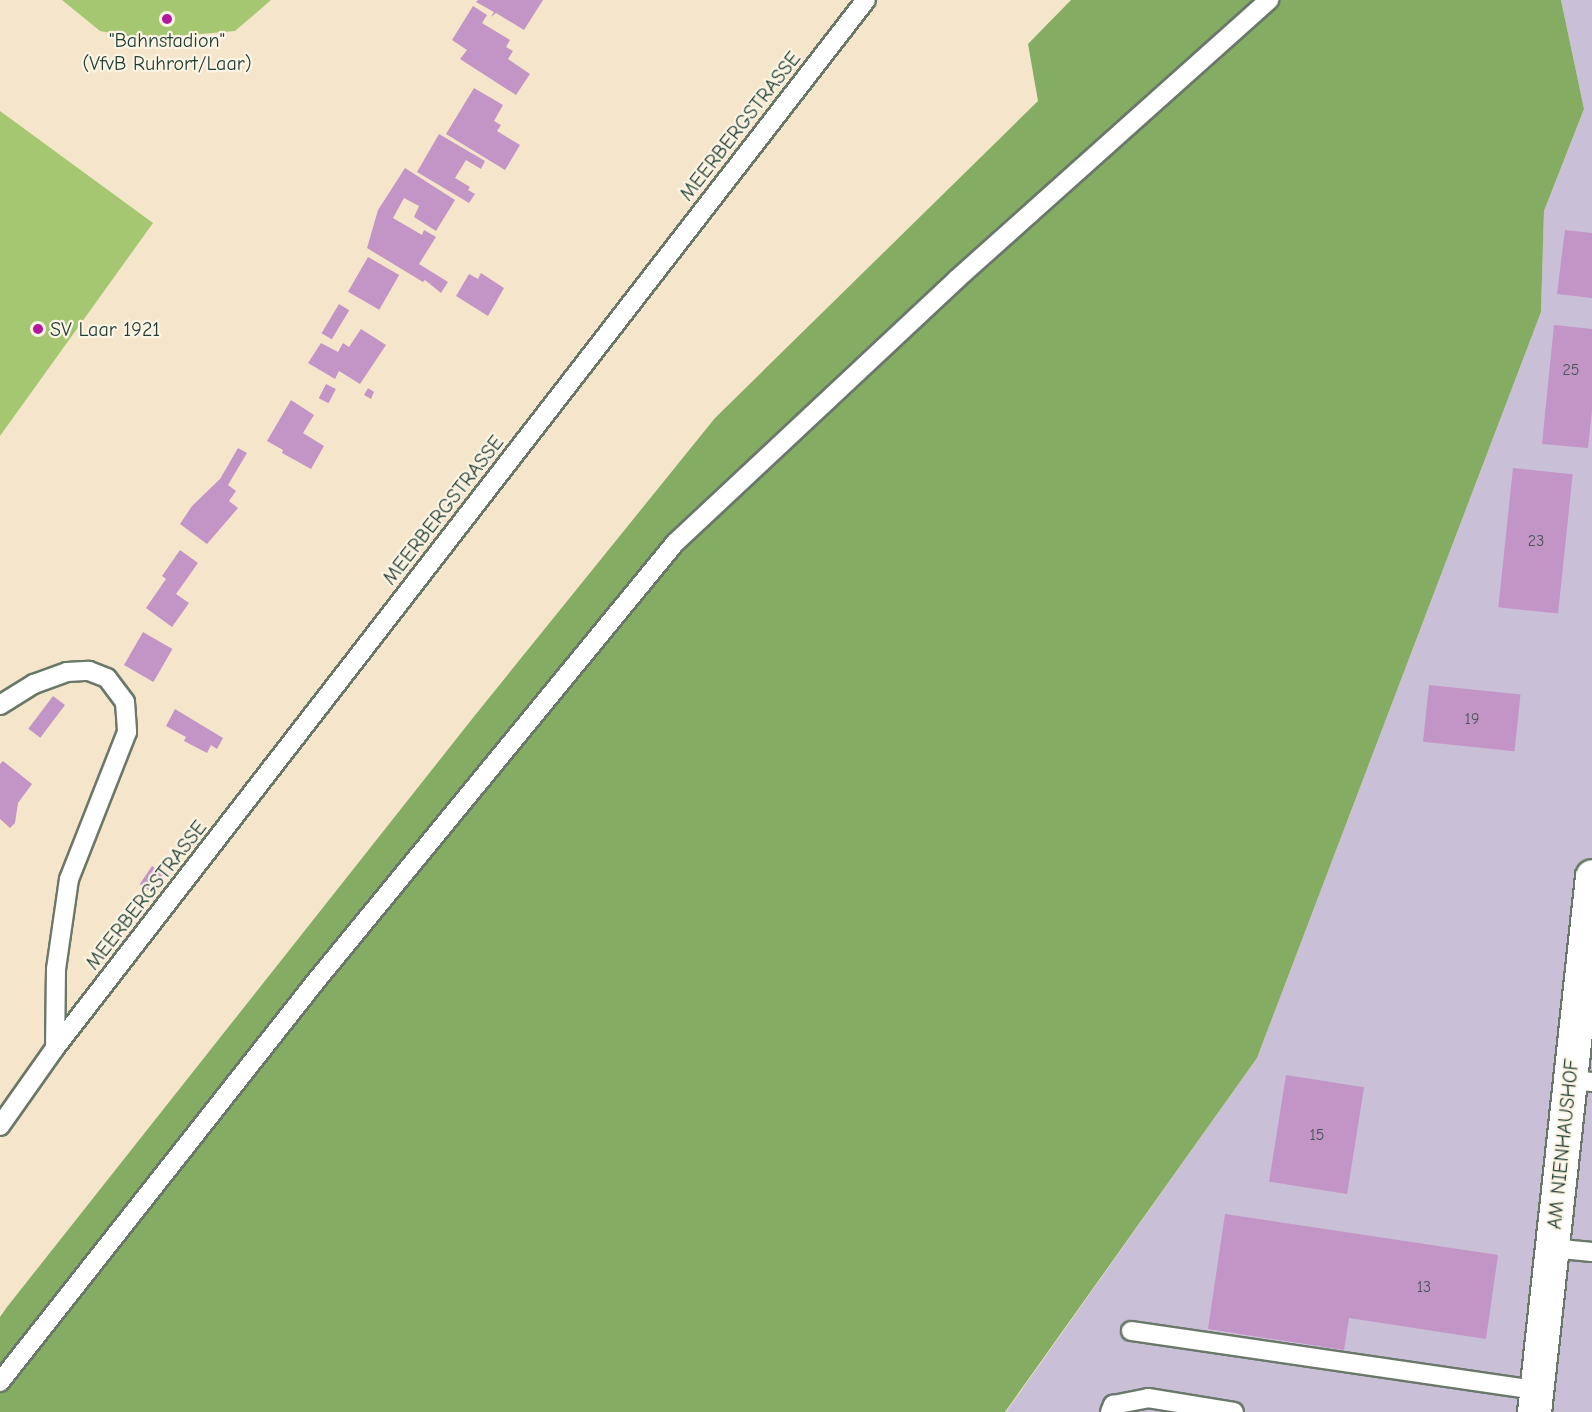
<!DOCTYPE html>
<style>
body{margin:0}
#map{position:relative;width:1592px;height:1412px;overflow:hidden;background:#f5e6cb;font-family:"Comic Neue",sans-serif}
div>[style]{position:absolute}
.industrial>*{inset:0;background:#c9bfd7}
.green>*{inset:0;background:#a5c771}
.forest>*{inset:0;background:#84ac63}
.building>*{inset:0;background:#c295c6;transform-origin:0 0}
.roads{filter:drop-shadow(2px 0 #6a7869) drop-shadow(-2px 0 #6a7869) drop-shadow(0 2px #6a7869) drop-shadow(0 -2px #6a7869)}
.service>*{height:18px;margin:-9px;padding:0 9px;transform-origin:9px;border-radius:9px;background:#fff}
.minor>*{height:33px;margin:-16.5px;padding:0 16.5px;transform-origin:16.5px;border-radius:16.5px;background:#fff}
.dots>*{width:16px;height:16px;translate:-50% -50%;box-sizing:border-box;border:3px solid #fcf5e5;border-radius:50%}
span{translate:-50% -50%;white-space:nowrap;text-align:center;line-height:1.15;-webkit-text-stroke:4.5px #fcf5e5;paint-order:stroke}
.number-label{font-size:16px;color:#485358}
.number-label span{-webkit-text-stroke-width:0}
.poi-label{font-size:20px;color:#1f3d34}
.left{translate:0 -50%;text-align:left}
.street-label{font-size:20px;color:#1f3d34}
</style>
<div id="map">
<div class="industrial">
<i style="clip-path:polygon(1561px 0,1592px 0,1592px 1412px,1006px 1412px,1257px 1058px,1541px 312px,1544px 211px,1584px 109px)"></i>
</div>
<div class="green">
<i style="clip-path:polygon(62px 0,271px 0,235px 31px,144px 39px,100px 31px)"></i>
<i style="clip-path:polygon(0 111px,153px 223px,0 436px)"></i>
</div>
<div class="forest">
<i style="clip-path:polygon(1071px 0,1561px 0,1584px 109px,1544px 211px,1541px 312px,1257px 1058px,1005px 1412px,0 1412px,0 1317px,7px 1307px,476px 714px,715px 418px,1038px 101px,1028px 44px)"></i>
</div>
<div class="building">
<i style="clip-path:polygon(478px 0,543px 0,524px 30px,496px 13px,491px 17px,494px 12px,476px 2px)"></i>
<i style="clip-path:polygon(473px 6px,487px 15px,482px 23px,510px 40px,506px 47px,513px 51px,508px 59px,530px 74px,516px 95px,460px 59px,467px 50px,452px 40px)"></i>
<i style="clip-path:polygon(474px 88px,503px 105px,494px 121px,501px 125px,497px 131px,520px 145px,505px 170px,446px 134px)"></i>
<i style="clip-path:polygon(439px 134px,485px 161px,481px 169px,466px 160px,455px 178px,470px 187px,468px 190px,475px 194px,469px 203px,417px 172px)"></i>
<i style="clip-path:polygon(405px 168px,455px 200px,436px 231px,414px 217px,419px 206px,404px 198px,393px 218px,422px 235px,424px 230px,436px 237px,419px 264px,448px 282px,441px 293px,425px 280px,423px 282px,367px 248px,378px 210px)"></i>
<i style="clip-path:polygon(1565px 230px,1592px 233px,1592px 298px,1557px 294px)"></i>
<i style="left:368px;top:257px;width:36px;height:40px;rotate:30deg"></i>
<i style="clip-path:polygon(481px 273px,504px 288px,488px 316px,456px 296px,469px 274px,478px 279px)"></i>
<i style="left:339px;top:304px;width:12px;height:34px;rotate:31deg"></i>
<i style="clip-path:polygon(1554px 325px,1592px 329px,1592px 410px,1588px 448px,1542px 444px)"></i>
<i style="clip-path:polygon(361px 329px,386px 345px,360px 384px,339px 371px,335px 379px,308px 363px,321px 343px,338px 352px,343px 343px,349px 347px)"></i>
<i style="left:326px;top:384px;width:11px;height:16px;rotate:27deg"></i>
<i style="clip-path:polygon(368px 388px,374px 392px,371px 399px,364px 395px)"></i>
<i style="clip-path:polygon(291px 400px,314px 415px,303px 433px,324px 446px,311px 469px,282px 453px,283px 450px,267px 441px)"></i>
<i style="clip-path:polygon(238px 448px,247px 453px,228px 485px,236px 491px,229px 501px,238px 508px,207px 544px,180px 524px,192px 506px,220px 479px)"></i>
<i style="left:1513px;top:468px;width:60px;height:140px;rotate:6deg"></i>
<i style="clip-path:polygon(180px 550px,198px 563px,176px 594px,189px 603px,172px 627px,146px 608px,166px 579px,162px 576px)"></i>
<i style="left:143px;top:632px;width:34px;height:38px;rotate:30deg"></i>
<i style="left:1429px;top:685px;width:92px;height:57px;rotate:6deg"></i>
<i style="left:53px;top:696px;width:15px;height:41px;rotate:37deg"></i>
<i style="clip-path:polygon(175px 709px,223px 738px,217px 749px,211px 745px,207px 753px,184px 741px,186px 737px,166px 726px)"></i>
<i style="clip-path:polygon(3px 761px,32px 784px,18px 803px,15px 823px,10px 828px,0 819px,0 764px)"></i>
<i style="left:152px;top:866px;width:14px;height:22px;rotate:34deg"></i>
<i style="left:1286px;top:1075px;width:79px;height:108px;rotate:9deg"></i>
<i style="clip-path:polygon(1225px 1214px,1498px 1255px,1486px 1339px,1349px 1318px,1344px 1350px,1208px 1329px)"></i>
</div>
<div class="roads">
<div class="service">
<i style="left:0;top:705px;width:40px;rotate:-32deg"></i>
<i style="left:34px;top:684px;width:35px;rotate:-20deg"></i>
<i style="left:67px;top:672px;width:22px;rotate:-3deg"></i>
<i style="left:89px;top:671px;width:19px;rotate:21deg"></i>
<i style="left:107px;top:678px;width:30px;rotate:53deg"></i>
<i style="left:125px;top:702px;width:30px;rotate:86deg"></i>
<i style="left:127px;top:732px;width:158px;rotate:111.5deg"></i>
<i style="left:69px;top:879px;width:91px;rotate:98.2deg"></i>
<i style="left:56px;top:969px;width:79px;rotate:90.7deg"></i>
<i style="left:1570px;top:1080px;width:22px;rotate:5deg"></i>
<i style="left:0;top:1126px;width:95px;rotate:-54.8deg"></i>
<i style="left:55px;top:1048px;width:1325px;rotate:-52.27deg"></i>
<i style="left:1551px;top:1248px;width:41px;rotate:5.6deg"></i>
<i style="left:1131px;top:1331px;width:409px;rotate:8.3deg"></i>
<i style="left:0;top:1382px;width:511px;rotate:-51.76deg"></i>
<i style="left:316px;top:981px;width:566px;rotate:-50.66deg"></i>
<i style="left:675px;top:543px;width:386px;rotate:-43.1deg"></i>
<i style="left:957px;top:279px;width:419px;rotate:-41.8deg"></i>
<i style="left:1110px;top:1412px;width:8px;rotate:-67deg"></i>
<i style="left:1113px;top:1405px;width:36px;rotate:-11deg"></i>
<i style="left:1148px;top:1398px;width:87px;rotate:9.2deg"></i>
</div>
<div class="minor">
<i style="left:1534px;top:1412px;width:539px;rotate:-83.82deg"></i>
</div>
</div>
<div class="dots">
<i style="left:167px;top:19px;background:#b5179e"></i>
<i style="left:38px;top:329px;background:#b5179e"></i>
</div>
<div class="number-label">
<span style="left:1571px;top:370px">25</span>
<span style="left:1536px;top:541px">23</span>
<span style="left:1472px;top:719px">19</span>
<span style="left:1317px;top:1135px">15</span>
<span style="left:1424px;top:1287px">13</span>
</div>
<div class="poi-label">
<span style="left:167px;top:52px">"Bahnstadion"<br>(VfvB Ruhrort/Laar)</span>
<span class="left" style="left:50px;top:329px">SV Laar 1921</span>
</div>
<div class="street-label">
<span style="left:740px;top:126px;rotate:-52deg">MEERBERGSTRASSE</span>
<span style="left:443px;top:510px;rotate:-52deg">MEERBERGSTRASSE</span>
<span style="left:146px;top:895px;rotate:-52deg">MEERBERGSTRASSE</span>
<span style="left:1563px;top:1144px;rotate:-84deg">AM NIENHAUSHOF</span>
</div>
</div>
